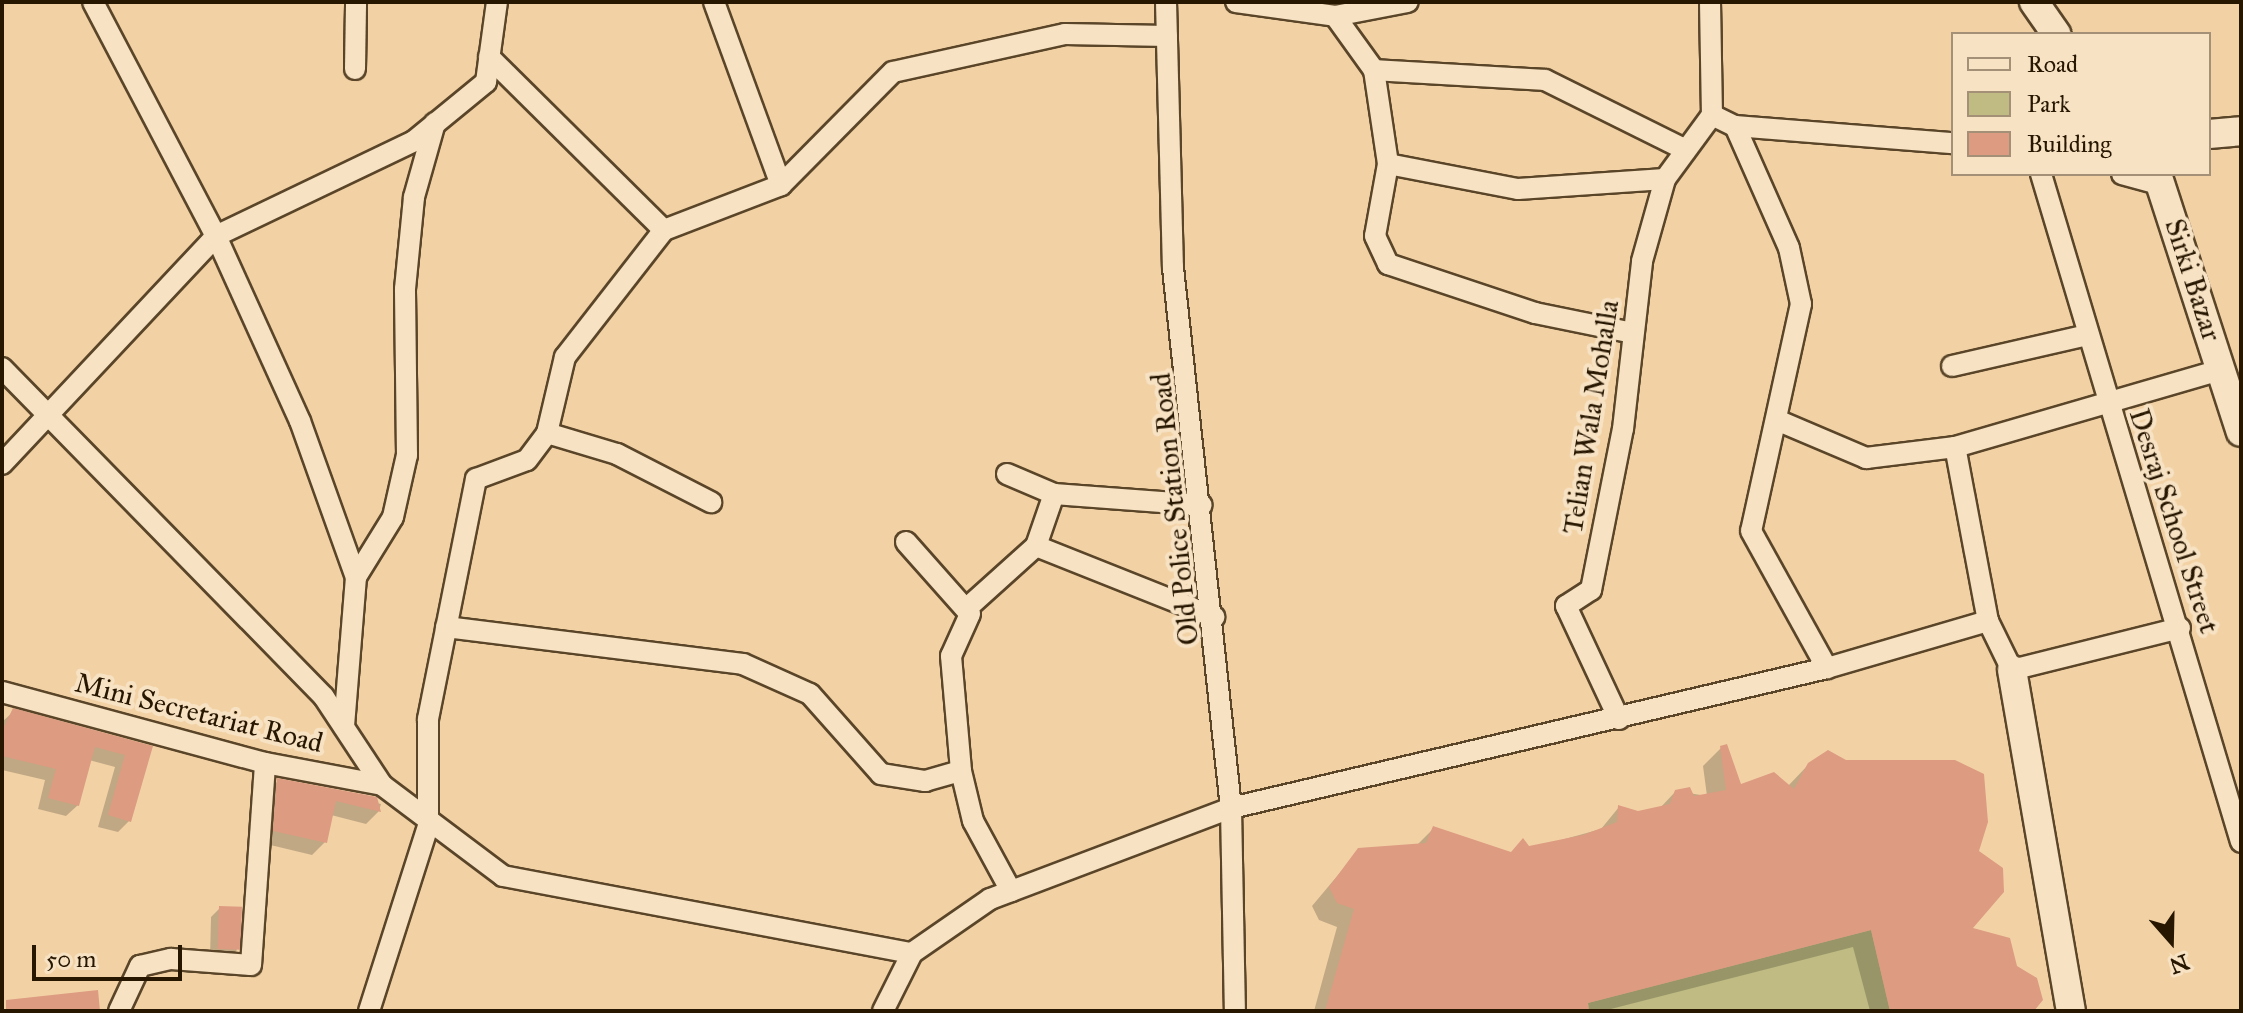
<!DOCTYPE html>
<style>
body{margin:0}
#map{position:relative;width:2243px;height:1013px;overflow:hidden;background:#f2d2a5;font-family:"IM FELL Great Primer",serif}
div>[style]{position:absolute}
.green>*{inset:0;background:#bfbb83}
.shadow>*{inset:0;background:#0003}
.building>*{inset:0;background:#dd9b81;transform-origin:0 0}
.roads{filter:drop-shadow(2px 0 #5a4529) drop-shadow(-2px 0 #5a4529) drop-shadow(0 2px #5a4529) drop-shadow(0 -2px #5a4529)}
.street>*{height:20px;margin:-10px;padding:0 10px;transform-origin:10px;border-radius:10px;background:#f7e2c4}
.secondary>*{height:28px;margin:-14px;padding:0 14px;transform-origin:14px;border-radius:14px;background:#f7e2c4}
span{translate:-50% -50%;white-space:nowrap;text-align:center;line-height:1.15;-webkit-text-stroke:8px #f7e2c4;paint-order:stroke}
.street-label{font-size:28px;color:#271600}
.frame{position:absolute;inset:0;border:4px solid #271600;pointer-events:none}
.legend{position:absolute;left:1951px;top:32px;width:260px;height:144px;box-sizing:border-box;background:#f7e2c4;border:2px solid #a49076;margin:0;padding:10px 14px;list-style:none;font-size:24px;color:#271600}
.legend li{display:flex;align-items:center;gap:16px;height:40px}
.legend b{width:40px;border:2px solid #a49076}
.north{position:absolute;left:2131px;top:901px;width:80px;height:80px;-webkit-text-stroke:6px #f7e2c4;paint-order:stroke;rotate:160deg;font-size:22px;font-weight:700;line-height:32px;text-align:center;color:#271600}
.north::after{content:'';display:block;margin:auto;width:28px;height:36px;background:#271600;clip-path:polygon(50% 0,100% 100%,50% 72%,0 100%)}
.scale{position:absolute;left:32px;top:945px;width:150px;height:36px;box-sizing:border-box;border:4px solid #271600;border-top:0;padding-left:10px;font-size:24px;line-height:28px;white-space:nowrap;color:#271600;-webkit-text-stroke:6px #f7e2c4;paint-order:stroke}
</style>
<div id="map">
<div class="green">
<i style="clip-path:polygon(1871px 930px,1890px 1011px,1589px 1011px,1588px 1003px)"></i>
</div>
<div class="shadow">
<i style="clip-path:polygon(14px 711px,150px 748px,129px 821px,118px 832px,98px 827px,115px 767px,89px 760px,78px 805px,66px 816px,38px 809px,45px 780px,2px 770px,2px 722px)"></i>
<i style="clip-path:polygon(1721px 748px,1740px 787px,1788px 786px,1809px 764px,1976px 852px,1970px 929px,2015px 967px,2032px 1011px,1870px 1011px,1853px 947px,1603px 1011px,1314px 1011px,1337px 927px,1319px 920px,1312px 906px,1359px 850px,1416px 846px,1434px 828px,1510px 854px,1601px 829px,1619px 807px,1638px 813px,1659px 809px,1676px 791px,1707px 796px,1703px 766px)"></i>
<i style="clip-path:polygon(278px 781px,381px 804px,379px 811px,366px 824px,331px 815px,325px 842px,312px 855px,262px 843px,265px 793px)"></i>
<i style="clip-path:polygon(220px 908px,237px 950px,228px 959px,210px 958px,211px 917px)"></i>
</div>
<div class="building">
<i style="clip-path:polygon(13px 708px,153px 746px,131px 822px,108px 815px,125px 755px,95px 747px,79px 806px,48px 798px,56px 769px,2px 756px,2px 731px)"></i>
<i style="clip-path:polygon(1727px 744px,1741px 784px,1774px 772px,1794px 789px,1808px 763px,1828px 750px,1846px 760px,1955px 760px,1984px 774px,1988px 822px,1979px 851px,2003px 868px,2004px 892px,1973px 928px,2010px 938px,2017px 966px,2037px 978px,2043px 1000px,2034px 1011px,1890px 1011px,1871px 930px,1588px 1003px,1589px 1011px,1325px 1011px,1354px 909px,1337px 903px,1329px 887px,1358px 848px,1426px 843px,1433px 826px,1511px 852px,1523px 838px,1529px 846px,1583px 835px,1617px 822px,1618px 805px,1638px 811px,1670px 804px,1675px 790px,1690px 787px,1694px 796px,1726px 790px,1720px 746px)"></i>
<i style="clip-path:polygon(277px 778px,377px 797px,381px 812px,336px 801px,327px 843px,273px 831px)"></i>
<i style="left:219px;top:906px;width:23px;height:43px;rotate:2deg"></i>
<i style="clip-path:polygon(98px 990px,100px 1011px,6px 1011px,6px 1000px)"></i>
</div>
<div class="roads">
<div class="street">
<i style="left:93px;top:2px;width:264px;rotate:62.3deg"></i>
<i style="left:216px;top:236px;width:203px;rotate:65.6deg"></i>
<i style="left:300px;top:421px;width:166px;rotate:70.3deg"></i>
<i style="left:356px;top:577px;width:150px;rotate:94.6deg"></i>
<i style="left:714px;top:2px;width:195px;rotate:69.9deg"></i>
<i style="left:1166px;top:2px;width:266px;rotate:88.5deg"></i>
<i style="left:1173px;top:268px;width:543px;rotate:83.87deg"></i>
<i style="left:1231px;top:808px;width:203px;rotate:88.9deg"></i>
<i style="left:1236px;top:2px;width:100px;rotate:8deg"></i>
<i style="left:1335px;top:16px;width:74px;rotate:-10.9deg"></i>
<i style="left:1710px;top:2px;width:113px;rotate:89deg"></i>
<i style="left:1712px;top:115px;width:25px;rotate:26deg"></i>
<i style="left:1735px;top:126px;width:219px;rotate:4.5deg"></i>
<i style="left:1335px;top:16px;width:67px;rotate:54.2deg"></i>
<i style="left:1374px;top:70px;width:95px;rotate:81.5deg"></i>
<i style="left:1388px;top:164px;width:73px;rotate:100.2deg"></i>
<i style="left:1375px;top:236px;width:31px;rotate:65deg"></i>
<i style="left:1388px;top:264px;width:155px;rotate:18.4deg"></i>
<i style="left:1535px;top:313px;width:100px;rotate:11.5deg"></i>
<i style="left:489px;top:57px;width:246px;rotate:44.7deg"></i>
<i style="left:355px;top:69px;width:67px;rotate:-89.1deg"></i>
<i style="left:1374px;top:70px;width:171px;rotate:3.3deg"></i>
<i style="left:1545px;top:80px;width:157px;rotate:26.4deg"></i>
<i style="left:1735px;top:126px;width:133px;rotate:66.1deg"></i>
<i style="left:1789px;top:248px;width:57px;rotate:77.9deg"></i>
<i style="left:1801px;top:304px;width:232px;rotate:102.4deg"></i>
<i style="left:1751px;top:531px;width:157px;rotate:61deg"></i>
<i style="left:1388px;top:164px;width:132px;rotate:10.9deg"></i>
<i style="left:1518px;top:189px;width:147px;rotate:-3.9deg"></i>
<i style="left:2041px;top:174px;width:697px;rotate:73.33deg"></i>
<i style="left:2122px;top:174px;width:41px;rotate:15.4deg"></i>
<i style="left:1952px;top:366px;width:139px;rotate:-12.9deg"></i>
<i style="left:2px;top:368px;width:460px;rotate:45.6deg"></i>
<i style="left:324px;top:697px;width:105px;rotate:56.6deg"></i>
<i style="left:382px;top:785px;width:151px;rotate:36.9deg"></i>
<i style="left:503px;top:876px;width:416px;rotate:10.7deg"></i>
<i style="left:912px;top:953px;width:95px;rotate:-34.7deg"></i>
<i style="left:990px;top:899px;width:258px;rotate:-20.7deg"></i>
<i style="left:1231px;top:808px;width:612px;rotate:-13.22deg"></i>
<i style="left:1827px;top:668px;width:168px;rotate:-16.3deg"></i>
<i style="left:1779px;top:421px;width:95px;rotate:23deg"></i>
<i style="left:1866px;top:458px;width:90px;rotate:-7deg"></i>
<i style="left:547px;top:433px;width:73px;rotate:16.7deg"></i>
<i style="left:617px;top:454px;width:106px;rotate:27.1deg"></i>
<i style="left:2px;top:464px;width:313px;rotate:-46.8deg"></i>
<i style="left:216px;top:236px;width:220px;rotate:-25.6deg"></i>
<i style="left:414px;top:141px;width:93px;rotate:-39.3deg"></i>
<i style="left:486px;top:82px;width:81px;rotate:-82.2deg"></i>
<i style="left:1007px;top:474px;width:51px;rotate:23.1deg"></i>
<i style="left:1054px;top:494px;width:148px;rotate:4.3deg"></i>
<i style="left:1054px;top:494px;width:55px;rotate:109.1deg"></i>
<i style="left:1036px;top:546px;width:192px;rotate:21.7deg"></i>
<i style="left:906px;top:542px;width:96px;rotate:48.4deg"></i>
<i style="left:970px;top:614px;width:46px;rotate:114.3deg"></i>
<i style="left:951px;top:656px;width:115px;rotate:85deg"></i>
<i style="left:961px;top:771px;width:51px;rotate:76.5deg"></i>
<i style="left:973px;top:821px;width:80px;rotate:61.5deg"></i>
<i style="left:356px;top:577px;width:70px;rotate:-58.3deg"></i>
<i style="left:393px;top:517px;width:64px;rotate:-77.3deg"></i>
<i style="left:407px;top:455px;width:166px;rotate:-90.7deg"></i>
<i style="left:405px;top:289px;width:92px;rotate:-84.4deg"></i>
<i style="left:414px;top:197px;width:77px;rotate:-74.2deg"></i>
<i style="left:966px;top:609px;width:94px;rotate:-42deg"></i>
<i style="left:446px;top:627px;width:299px;rotate:7.1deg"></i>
<i style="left:743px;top:664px;width:73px;rotate:24.1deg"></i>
<i style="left:810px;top:694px;width:107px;rotate:48.4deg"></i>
<i style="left:881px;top:774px;width:45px;rotate:9deg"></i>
<i style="left:925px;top:781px;width:37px;rotate:-16deg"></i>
<i style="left:2180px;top:628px;width:173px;rotate:166deg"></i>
<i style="left:2012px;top:670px;width:55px;rotate:-116.1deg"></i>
<i style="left:1988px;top:621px;width:177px;rotate:-100.7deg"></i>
<i style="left:1955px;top:447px;width:279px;rotate:-16.2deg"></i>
<i style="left:2px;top:692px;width:272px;rotate:15.1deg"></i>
<i style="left:265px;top:763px;width:119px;rotate:10.6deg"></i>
<i style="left:1619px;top:719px;width:125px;rotate:-115.1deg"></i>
<i style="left:1566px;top:606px;width:30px;rotate:-33deg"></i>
<i style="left:1591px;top:590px;width:164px;rotate:-78.8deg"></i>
<i style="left:1623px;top:429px;width:169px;rotate:-83.5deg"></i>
<i style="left:1642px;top:261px;width:85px;rotate:-74.3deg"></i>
<i style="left:1665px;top:179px;width:79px;rotate:-53.7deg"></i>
<i style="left:119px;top:1011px;width:50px;rotate:-65deg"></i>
<i style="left:140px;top:966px;width:32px;rotate:-13deg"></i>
<i style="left:171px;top:959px;width:80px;rotate:4.3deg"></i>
<i style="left:251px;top:965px;width:202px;rotate:-86deg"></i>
<i style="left:369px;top:1011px;width:194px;rotate:-72.3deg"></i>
<i style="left:428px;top:826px;width:107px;rotate:-90deg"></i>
<i style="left:428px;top:719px;width:245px;rotate:-78.7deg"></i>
<i style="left:476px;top:479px;width:54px;rotate:-20.4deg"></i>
<i style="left:527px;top:460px;width:34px;rotate:-53deg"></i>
<i style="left:547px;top:433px;width:78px;rotate:-76.7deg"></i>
<i style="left:565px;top:357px;width:161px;rotate:-52.1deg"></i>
<i style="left:664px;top:230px;width:125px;rotate:-21deg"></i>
<i style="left:781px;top:185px;width:159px;rotate:-45.3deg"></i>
<i style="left:893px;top:72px;width:176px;rotate:-12.5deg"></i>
<i style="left:1065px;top:34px;width:102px;rotate:1.1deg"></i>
<i style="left:883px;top:1011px;width:65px;rotate:-63.4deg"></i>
</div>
<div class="secondary">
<i style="left:2034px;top:2px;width:39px;rotate:55deg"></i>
<i style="left:2209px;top:134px;width:32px;rotate:-5deg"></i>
<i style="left:2157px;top:174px;width:271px;rotate:72deg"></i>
<i style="left:2012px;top:670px;width:346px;rotate:80.2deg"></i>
</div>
</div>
<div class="street-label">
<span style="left:2193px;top:280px;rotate:72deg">Sirki Bazar</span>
<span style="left:1591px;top:417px;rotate:-81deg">Telian Wala Mohalla</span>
<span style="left:1175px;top:509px;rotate:-96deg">Old Police Station Road</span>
<span style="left:2174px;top:521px;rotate:72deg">Desraj School Street</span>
<span style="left:199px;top:713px;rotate:14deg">Mini Secretariat Road</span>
</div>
<div class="frame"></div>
<ul class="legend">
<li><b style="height:10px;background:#f7e2c4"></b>Road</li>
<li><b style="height:22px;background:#bfbb83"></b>Park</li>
<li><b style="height:22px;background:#dd9b81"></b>Building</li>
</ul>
<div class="north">N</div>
<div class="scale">50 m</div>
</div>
